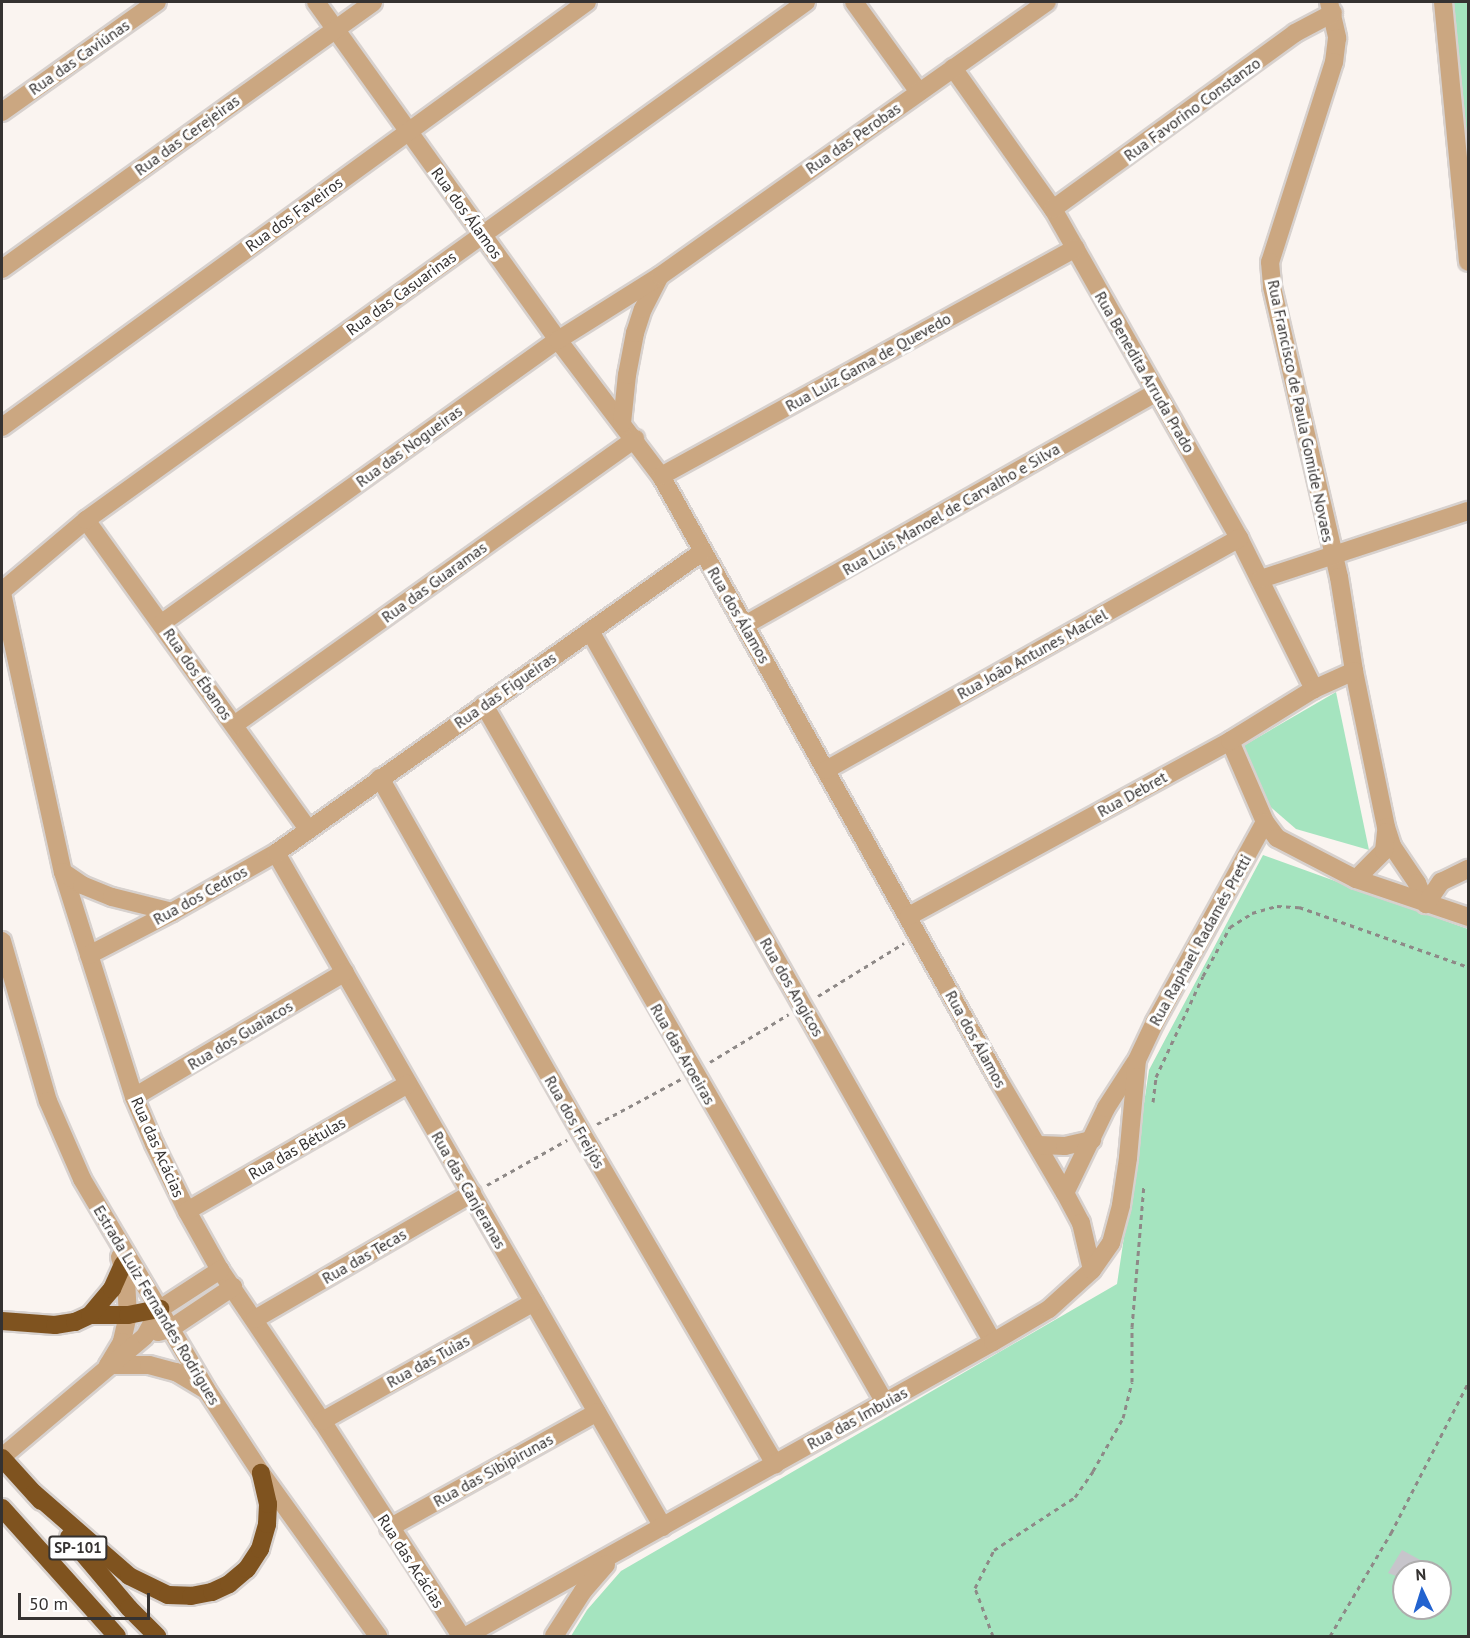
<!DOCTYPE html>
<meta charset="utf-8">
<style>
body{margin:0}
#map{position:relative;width:1470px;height:1638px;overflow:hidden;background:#faf4f0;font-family:"PT Sans",sans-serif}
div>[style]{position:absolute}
.green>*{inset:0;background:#a5e4bf}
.building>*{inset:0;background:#c7c5cb}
.path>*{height:3px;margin-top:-1.5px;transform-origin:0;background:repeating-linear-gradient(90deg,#8e8987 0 4.5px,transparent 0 9px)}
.roads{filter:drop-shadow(2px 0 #d7d1ce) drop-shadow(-2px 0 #d7d1ce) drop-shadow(0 2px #d7d1ce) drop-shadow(0 -2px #d7d1ce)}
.minor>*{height:18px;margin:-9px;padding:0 9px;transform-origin:9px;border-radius:9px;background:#cba781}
.highway>*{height:18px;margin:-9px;padding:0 9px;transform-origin:9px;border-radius:9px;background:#7f531f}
span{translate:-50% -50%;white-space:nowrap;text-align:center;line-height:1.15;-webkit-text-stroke:6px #fff;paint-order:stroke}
.shield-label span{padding:2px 4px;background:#fff;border:2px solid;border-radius:4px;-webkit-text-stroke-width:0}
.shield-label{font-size:15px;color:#353231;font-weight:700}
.street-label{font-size:16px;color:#353231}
.frame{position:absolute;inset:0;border:3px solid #353231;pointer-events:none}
.north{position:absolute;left:1392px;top:1560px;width:60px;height:60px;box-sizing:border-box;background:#fff;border:2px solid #aeadad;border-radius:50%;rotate:356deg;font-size:16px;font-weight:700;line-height:24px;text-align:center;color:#353231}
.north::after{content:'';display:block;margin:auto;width:21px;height:27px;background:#2363cf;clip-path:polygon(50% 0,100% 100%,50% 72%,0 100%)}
.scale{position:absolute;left:18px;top:1593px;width:132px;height:27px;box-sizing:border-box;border:3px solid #353231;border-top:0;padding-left:8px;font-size:18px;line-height:21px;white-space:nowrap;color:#353231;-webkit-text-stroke:4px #fff;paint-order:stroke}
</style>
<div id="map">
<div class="green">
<i style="clip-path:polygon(1433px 2px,1468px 2px,1468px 248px,1457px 225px,1447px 141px,1449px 47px)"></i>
<i style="clip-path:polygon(1336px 692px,1369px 850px,1296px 829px,1259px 797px,1243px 746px)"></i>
<i style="clip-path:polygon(evenodd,1263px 855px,1468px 929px,1468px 1636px,571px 1636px,587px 1610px,621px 1571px,1117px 1284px,1149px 1070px,1263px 855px,1404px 1572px,1440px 1572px,1440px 1608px,1404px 1608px,1404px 1572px)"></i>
</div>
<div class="building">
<i style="clip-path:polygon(1402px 1550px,1433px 1567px,1429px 1572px,1404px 1572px,1404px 1579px,1388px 1573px)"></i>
</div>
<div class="path">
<i style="left:818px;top:996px;width:101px;rotate:-31.6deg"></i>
<i style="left:710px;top:1062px;width:92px;rotate:-31.3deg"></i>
<i style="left:1153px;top:1102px;width:25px;rotate:-83deg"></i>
<i style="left:1156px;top:1077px;width:111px;rotate:-65deg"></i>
<i style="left:1203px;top:976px;width:56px;rotate:-61.1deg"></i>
<i style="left:1230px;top:927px;width:26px;rotate:-32deg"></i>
<i style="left:1252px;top:913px;width:26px;rotate:-16deg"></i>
<i style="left:1277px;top:906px;width:22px;rotate:3deg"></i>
<i style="left:1299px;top:907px;width:179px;rotate:19.5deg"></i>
<i style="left:597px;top:1124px;width:95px;rotate:-28.2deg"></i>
<i style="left:487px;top:1185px;width:92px;rotate:-29.4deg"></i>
<i style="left:993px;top:1636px;width:51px;rotate:-110.6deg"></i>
<i style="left:975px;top:1588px;width:42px;rotate:-63.4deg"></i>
<i style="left:994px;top:1550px;width:97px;rotate:-33.2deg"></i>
<i style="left:1075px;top:1497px;width:32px;rotate:-55deg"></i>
<i style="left:1093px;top:1471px;width:61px;rotate:-60.5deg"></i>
<i style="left:1123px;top:1418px;width:37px;rotate:-76deg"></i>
<i style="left:1132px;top:1382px;width:55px;rotate:-90deg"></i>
<i style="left:1132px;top:1327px;width:144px;rotate:-85.2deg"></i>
<i style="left:1330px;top:1636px;width:120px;rotate:-59.4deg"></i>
<i style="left:1391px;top:1533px;width:169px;rotate:-62.8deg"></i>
</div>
<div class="roads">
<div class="minor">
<i style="left:316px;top:2px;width:416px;rotate:54.4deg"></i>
<i style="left:558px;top:340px;width:171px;rotate:52.9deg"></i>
<i style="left:661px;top:476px;width:691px;rotate:60.8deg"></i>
<i style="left:998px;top:1079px;width:132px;rotate:59.6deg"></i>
<i style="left:1065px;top:1193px;width:34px;rotate:62deg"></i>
<i style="left:1081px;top:1223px;width:48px;rotate:76.8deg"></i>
<i style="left:854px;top:2px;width:111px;rotate:54.2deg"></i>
<i style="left:1329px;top:2px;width:37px;rotate:77deg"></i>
<i style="left:1337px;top:38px;width:24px;rotate:97deg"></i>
<i style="left:1334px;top:62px;width:210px;rotate:107.7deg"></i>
<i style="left:1270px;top:262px;width:25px;rotate:85deg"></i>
<i style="left:1272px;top:287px;width:298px;rotate:77deg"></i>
<i style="left:1339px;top:577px;width:95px;rotate:80.9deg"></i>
<i style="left:1354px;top:671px;width:159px;rotate:78.4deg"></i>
<i style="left:1386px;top:827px;width:20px;rotate:72deg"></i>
<i style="left:1392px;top:846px;width:45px;rotate:56deg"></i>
<i style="left:1417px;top:883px;width:23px;rotate:67deg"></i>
<i style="left:1443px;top:2px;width:261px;rotate:84.5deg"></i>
<i style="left:953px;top:68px;width:173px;rotate:54.7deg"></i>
<i style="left:1053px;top:209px;width:378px;rotate:60.5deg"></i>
<i style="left:1239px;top:538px;width:169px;rotate:63.6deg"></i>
<i style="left:2px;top:112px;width:190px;rotate:-35.4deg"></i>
<i style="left:1053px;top:209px;width:299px;rotate:-36deg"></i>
<i style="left:1295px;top:33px;width:43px;rotate:-27.8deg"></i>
<i style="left:2px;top:269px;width:457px;rotate:-35.7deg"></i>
<i style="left:622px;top:423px;width:48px;rotate:-84.1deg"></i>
<i style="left:627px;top:375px;width:43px;rotate:-79.2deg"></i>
<i style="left:635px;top:333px;width:25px;rotate:-72deg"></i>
<i style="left:643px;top:309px;width:35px;rotate:-63deg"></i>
<i style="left:2px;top:427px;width:723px;rotate:-36deg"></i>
<i style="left:661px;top:476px;width:473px;rotate:-28.8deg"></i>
<i style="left:86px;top:520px;width:380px;rotate:54.3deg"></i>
<i style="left:1261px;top:579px;width:218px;rotate:-18.2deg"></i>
<i style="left:2px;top:591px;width:110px;rotate:-40.2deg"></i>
<i style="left:86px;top:520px;width:887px;rotate:-35.73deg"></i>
<i style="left:2px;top:593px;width:286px;rotate:77.7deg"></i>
<i style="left:63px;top:872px;width:236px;rotate:72.5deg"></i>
<i style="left:134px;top:1097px;width:51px;rotate:66.9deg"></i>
<i style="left:154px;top:1144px;width:75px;rotate:63.8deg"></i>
<i style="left:187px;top:1211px;width:68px;rotate:60.8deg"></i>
<i style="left:220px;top:1270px;width:182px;rotate:56deg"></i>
<i style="left:322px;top:1421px;width:256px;rotate:57.1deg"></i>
<i style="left:162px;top:623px;width:487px;rotate:-35.6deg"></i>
<i style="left:558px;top:340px;width:120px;rotate:-32.1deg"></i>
<i style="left:660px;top:276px;width:474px;rotate:-35.3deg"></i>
<i style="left:745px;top:625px;width:472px;rotate:-29.5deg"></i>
<i style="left:590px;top:631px;width:817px;rotate:60.46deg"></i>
<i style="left:484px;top:705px;width:803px;rotate:60.11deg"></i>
<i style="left:234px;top:725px;width:493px;rotate:-35.5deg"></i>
<i style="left:1230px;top:741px;width:88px;rotate:66.6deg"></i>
<i style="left:1265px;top:822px;width:20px;rotate:53deg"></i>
<i style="left:1277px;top:838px;width:89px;rotate:27.4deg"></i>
<i style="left:1356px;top:879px;width:118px;rotate:18.7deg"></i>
<i style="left:826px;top:770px;width:474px;rotate:-29.3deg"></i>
<i style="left:380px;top:778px;width:407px;rotate:60.4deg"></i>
<i style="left:581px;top:1132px;width:385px;rotate:59.7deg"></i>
<i style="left:276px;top:853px;width:777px;rotate:60.14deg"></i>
<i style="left:63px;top:872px;width:23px;rotate:34deg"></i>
<i style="left:82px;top:885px;width:32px;rotate:22deg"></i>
<i style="left:112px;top:897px;width:62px;rotate:14deg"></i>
<i style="left:1356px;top:879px;width:40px;rotate:-45deg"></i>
<i style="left:1384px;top:851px;width:19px;rotate:-84deg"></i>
<i style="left:1426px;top:904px;width:27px;rotate:-56deg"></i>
<i style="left:1441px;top:882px;width:30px;rotate:-26deg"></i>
<i style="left:909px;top:916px;width:366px;rotate:-28.6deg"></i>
<i style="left:1230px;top:741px;width:99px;rotate:-31.8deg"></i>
<i style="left:1314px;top:689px;width:44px;rotate:-24.2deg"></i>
<i style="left:2px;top:941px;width:166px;rotate:74deg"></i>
<i style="left:48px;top:1101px;width:85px;rotate:66.4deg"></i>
<i style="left:82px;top:1179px;width:244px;rotate:59.4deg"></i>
<i style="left:206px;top:1389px;width:100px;rotate:56.8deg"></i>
<i style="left:261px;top:1473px;width:201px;rotate:54.3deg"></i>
<i style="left:89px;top:955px;width:93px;rotate:-27.4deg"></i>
<i style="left:172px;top:912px;width:120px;rotate:-29.6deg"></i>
<i style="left:276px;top:853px;width:522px;rotate:-35.24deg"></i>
<i style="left:134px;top:1097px;width:245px;rotate:-30.6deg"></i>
<i style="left:1039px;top:1145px;width:26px;rotate:2deg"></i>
<i style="left:1065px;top:1146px;width:28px;rotate:-13deg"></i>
<i style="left:1065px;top:1193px;width:94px;rotate:-64.2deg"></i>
<i style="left:1106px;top:1108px;width:54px;rotate:-57.2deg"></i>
<i style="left:187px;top:1211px;width:255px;rotate:-29.9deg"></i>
<i style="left:120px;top:1257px;width:23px;rotate:75deg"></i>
<i style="left:126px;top:1279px;width:36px;rotate:87deg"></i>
<i style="left:128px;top:1315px;width:28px;rotate:103deg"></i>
<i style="left:122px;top:1342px;width:27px;rotate:121deg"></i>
<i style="left:108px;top:1365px;width:41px"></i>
<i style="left:149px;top:1365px;width:28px;rotate:15deg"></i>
<i style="left:176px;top:1372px;width:33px;rotate:31deg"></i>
<i style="left:255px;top:1319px;width:251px;rotate:-30.1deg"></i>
<i style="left:158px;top:1332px;width:12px;rotate:-14deg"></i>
<i style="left:170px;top:1329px;width:76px;rotate:-33.7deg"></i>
<i style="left:322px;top:1421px;width:243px;rotate:-29.3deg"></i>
<i style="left:2px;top:1457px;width:187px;rotate:-40.2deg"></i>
<i style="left:145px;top:1336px;width:31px;rotate:-61deg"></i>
<i style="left:160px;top:1309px;width:72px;rotate:-33deg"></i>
<i style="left:389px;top:1528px;width:238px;rotate:-29.1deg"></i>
<i style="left:466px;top:1636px;width:603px;rotate:-29.16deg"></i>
<i style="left:993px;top:1342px;width:65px;rotate:-30.5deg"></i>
<i style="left:1049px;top:1309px;width:58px;rotate:-42.2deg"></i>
<i style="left:1092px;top:1270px;width:33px;rotate:-55deg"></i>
<i style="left:1111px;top:1243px;width:39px;rotate:-75deg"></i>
<i style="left:1121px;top:1205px;width:48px;rotate:-81.5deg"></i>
<i style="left:1128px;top:1158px;width:98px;rotate:-84.8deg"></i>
<i style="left:1137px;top:1060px;width:42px;rotate:-64.7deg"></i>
<i style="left:1155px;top:1022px;width:228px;rotate:-61.2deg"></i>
<i style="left:554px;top:1636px;width:54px;rotate:-57.2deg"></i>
<i style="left:583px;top:1591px;width:35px;rotate:-49deg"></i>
</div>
<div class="highway">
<i style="left:90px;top:1315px;width:38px"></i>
<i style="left:128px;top:1315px;width:33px;rotate:-11deg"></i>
<i style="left:2px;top:1321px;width:53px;rotate:4.3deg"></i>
<i style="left:55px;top:1325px;width:20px;rotate:-9deg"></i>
<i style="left:75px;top:1322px;width:17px;rotate:-25deg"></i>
<i style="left:90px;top:1315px;width:34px;rotate:-50deg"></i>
<i style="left:112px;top:1289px;width:27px;rotate:-66deg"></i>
<i style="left:2px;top:1458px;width:58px;rotate:47.8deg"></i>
<i style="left:34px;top:1493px;width:126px;rotate:41.1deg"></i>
<i style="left:129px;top:1576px;width:43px;rotate:26deg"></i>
<i style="left:168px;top:1595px;width:23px;rotate:2deg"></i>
<i style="left:191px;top:1596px;width:21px;rotate:-11deg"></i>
<i style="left:212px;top:1592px;width:19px;rotate:-25deg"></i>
<i style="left:229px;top:1584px;width:23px;rotate:-40deg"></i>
<i style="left:247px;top:1569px;width:24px;rotate:-57deg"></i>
<i style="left:260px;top:1549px;width:26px;rotate:-74deg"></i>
<i style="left:267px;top:1524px;width:20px;rotate:-87deg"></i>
<i style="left:268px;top:1504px;width:32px;rotate:-103deg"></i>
<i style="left:2px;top:1508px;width:172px;rotate:48.1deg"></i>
<i style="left:69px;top:1537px;width:93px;rotate:49.8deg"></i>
<i style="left:129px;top:1608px;width:40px;rotate:45deg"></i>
</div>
</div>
<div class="shield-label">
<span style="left:78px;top:1548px">SP-101</span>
</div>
<div class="street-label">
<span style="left:79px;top:57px;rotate:-35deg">Rua das Caviúnas</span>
<span style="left:1192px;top:109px;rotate:-36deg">Rua Favorino Constanzo</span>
<span style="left:187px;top:135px;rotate:-36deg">Rua das Cerejeiras</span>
<span style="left:853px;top:138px;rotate:-35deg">Rua das Perobas</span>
<span style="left:467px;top:213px;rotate:54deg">Rua dos Álamos</span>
<span style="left:294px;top:214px;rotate:-36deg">Rua dos Faveiros</span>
<span style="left:401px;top:293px;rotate:-36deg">Rua das Casuarinas</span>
<span style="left:868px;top:362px;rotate:-29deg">Rua Luiz Gama de Quevedo</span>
<span style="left:1145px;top:372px;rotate:60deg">Rua Benedita Arruda Prado</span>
<span style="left:1301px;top:411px;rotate:78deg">Rua Francisco de Paula Gomide Novaes</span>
<span style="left:409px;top:446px;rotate:-36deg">Rua das Nogueiras</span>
<span style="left:951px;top:509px;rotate:-30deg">Rua Luis Manoel de Carvalho e Silva</span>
<span style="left:434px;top:582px;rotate:-36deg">Rua das Guaramas</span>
<span style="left:739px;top:615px;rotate:60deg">Rua dos Álamos</span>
<span style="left:1032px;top:654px;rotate:-29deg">Rua João Antunes Maciel</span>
<span style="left:198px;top:674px;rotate:55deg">Rua dos Ébanos</span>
<span style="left:505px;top:690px;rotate:-35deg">Rua das Figueiras</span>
<span style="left:1132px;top:794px;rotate:-29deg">Rua Debret</span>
<span style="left:200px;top:895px;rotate:-29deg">Rua dos Cedros</span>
<span style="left:1200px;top:940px;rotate:-61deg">Rua Raphael Radamés Pretti</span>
<span style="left:792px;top:987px;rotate:60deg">Rua dos Angicos</span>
<span style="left:240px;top:1035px;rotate:-31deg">Rua dos Guaiacos</span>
<span style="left:976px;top:1039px;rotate:61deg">Rua dos Álamos</span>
<span style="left:683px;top:1054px;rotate:60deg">Rua das Aroeiras</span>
<span style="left:575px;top:1122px;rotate:60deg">Rua dos Freijós</span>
<span style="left:158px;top:1147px;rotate:66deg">Rua das Acácias</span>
<span style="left:297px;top:1148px;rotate:-30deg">Rua das Bétulas</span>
<span style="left:469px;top:1190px;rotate:60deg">Rua das Canjeranas</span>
<span style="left:364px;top:1256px;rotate:-30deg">Rua das Tecas</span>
<span style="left:157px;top:1305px;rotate:59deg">Estrada Luiz Fernandes Rodrigues</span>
<span style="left:428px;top:1361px;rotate:-29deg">Rua das Tuias</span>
<span style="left:857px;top:1418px;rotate:-29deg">Rua das Imbuias</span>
<span style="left:493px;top:1470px;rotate:-29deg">Rua das Sibipirunas</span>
<span style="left:411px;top:1561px;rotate:57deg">Rua das Acácias</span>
</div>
<div class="frame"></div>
<div class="north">N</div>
<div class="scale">50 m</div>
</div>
